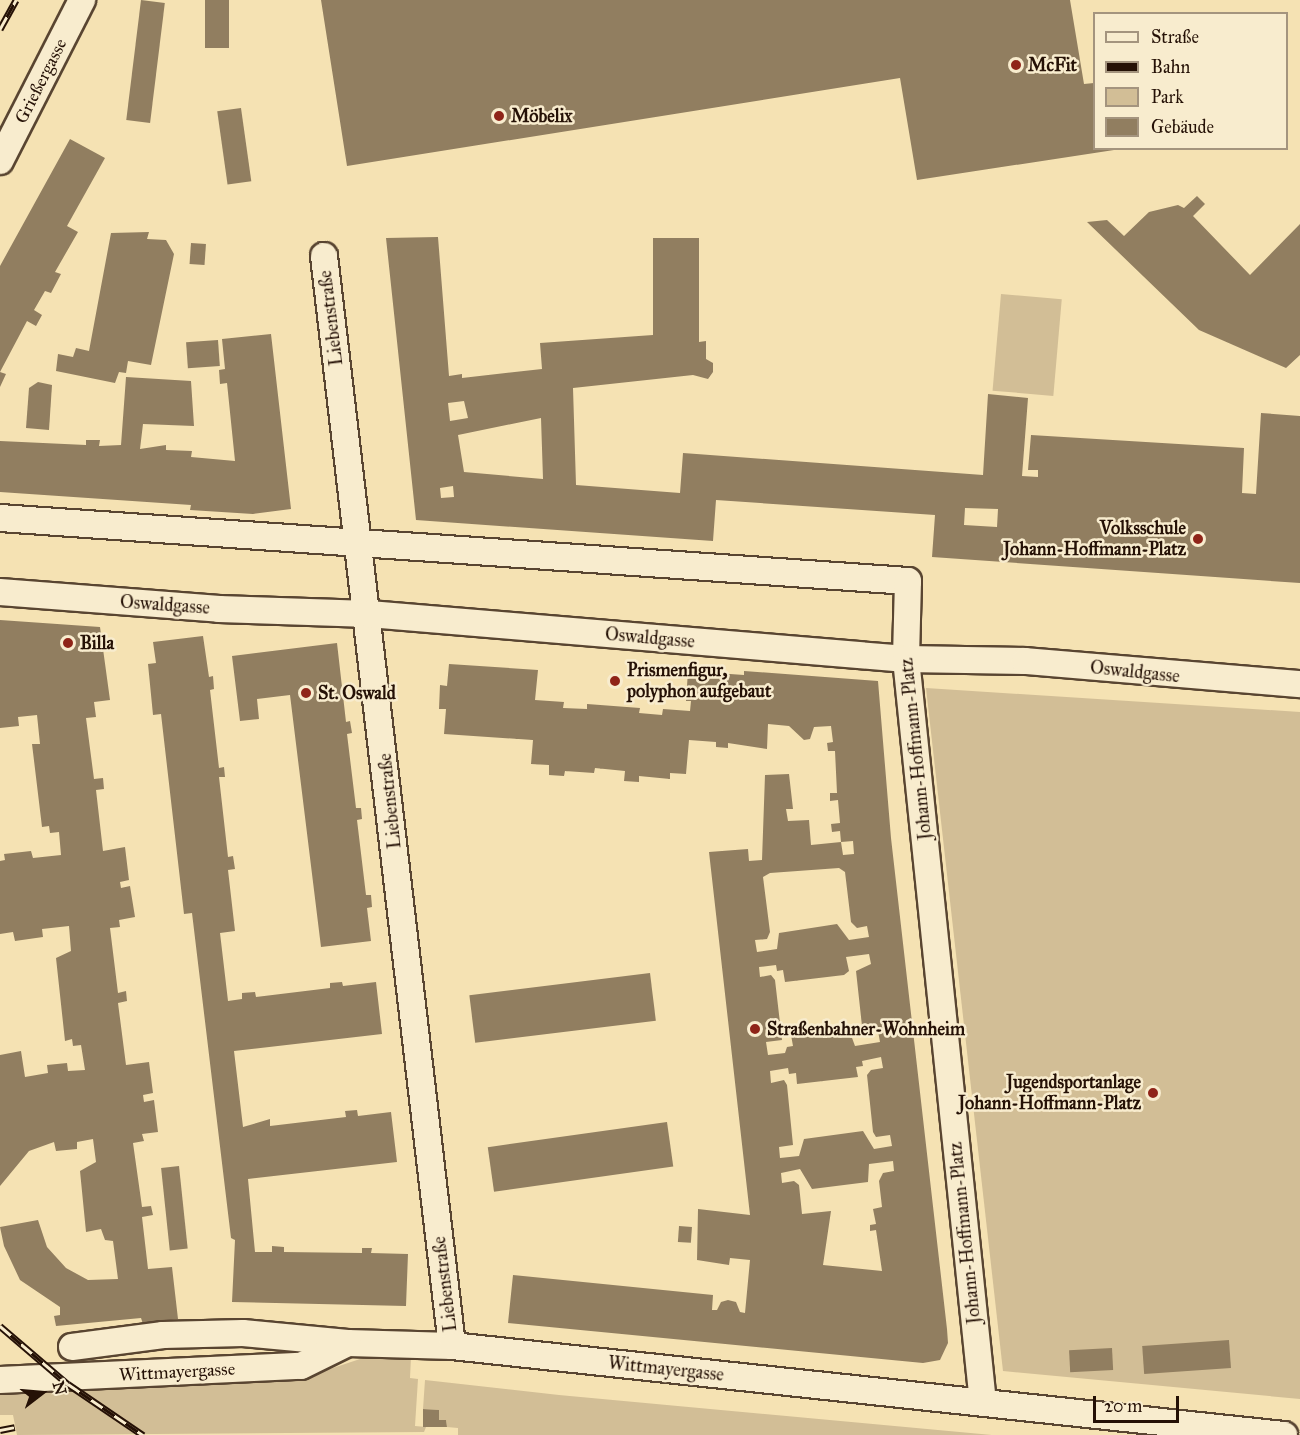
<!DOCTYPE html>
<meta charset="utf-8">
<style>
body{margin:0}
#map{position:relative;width:1300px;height:1435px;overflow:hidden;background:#f5e2b3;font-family:"IM FELL Great Primer",serif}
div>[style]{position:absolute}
.green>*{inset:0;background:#d2be96;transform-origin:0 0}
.building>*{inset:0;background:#917e60;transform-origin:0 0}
.roads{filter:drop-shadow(2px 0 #594531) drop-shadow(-2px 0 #594531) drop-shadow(0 2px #594531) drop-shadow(0 -2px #594531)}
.minor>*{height:26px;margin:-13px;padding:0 13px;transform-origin:13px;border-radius:13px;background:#f8ecce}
.rail>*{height:7px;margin-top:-3.5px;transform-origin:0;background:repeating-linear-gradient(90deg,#f8ecce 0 14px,#251106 0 28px);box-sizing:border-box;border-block:2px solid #251106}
.dots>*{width:16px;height:16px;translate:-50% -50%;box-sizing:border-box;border:3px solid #f8ecce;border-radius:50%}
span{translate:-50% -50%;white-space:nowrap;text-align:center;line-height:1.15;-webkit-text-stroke:5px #f8ecce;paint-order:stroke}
.poi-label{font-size:18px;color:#251106;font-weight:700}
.left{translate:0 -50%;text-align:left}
.right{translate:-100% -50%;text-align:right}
.street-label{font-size:18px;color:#251106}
.legend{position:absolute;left:1093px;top:12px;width:195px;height:138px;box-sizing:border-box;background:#f8ecce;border:2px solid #a4947e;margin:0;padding:8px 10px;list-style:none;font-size:18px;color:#251106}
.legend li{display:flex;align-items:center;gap:12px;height:30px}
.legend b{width:30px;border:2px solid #a4947e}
.north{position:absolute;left:12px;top:1363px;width:60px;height:60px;-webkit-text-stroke:4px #f8ecce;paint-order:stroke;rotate:74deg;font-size:16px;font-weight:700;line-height:24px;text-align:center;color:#251106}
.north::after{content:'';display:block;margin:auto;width:21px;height:27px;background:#251106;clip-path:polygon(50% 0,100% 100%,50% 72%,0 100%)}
.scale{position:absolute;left:1093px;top:1396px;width:86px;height:27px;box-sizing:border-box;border:3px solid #251106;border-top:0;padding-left:8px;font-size:18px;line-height:21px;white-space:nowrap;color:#251106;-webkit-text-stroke:4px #f8ecce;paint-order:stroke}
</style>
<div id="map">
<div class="green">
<i style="left:1001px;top:294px;width:61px;height:97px;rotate:5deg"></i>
<i style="clip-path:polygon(926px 688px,1300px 712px,1300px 1399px,1003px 1371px)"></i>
<i style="clip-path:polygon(372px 1355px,411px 1357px,410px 1378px,418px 1379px,415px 1426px,426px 1427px,424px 1432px,17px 1435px,13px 1415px,0 1415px,0 1393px,107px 1385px,300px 1379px)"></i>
<i style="clip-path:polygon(425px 1380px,559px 1395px,992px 1435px,458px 1435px,458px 1428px,447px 1427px,446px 1420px,439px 1420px,439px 1410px,423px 1409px)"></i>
</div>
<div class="building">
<i style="left:141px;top:0;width:24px;height:121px;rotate:7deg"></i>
<i style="left:205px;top:0;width:24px;height:48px"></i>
<i style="clip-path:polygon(321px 0,1070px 0,1084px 84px,1094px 83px,1094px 148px,1114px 150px,917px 180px,900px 78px,347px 166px)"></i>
<i style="left:241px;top:108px;width:74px;height:24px;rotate:82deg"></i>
<i style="clip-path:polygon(70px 139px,105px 158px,67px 226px,78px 232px,55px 272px,61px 274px,51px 293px,45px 291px,34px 310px,42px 315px,36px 326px,27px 321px,0 372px,6px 374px,0 387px,0 266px)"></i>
<i style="clip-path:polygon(1197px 196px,1205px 204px,1193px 216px,1250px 275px,1300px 224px,1300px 355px,1286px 368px,1199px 330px,1087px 222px,1107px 220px,1124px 236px,1149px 212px,1178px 205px,1184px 208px)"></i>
<i style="clip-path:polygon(149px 232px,147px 239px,166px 240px,174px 254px,151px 365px,128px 361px,126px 373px,119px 372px,115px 383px,56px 371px,58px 354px,73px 357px,76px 348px,89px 351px,111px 233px)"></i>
<i style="clip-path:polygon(evenodd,438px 237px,449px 376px,462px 374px,462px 378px,542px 369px,540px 343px,653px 335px,653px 238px,699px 238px,699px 342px,706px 341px,706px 359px,713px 363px,713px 372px,708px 379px,693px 375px,573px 388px,576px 485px,680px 493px,683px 453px,983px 475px,988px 394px,1028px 398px,1022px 476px,1038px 477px,1038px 470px,1028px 470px,1031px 435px,1244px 448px,1242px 493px,1256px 494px,1261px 413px,1300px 416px,1300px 583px,932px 557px,935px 515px,716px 500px,713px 541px,416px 520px,386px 238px,438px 237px,464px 401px,468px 418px,450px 421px,448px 403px,464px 401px,438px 237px,541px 418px,543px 479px,464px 472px,458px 435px,541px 418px,438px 237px,453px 486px,454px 497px,441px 498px,440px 488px,453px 486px,438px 237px,965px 508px,998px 509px,997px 527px,964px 525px,965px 508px)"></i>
<i style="left:191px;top:243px;width:15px;height:21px;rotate:4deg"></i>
<i style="clip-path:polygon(271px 334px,291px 509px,253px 514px,190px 510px,191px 505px,0 492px,0 441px,86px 445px,86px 440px,100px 440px,99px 446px,121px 445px,126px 377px,191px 381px,194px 426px,143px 424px,140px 449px,166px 445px,166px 450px,192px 451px,191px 457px,235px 461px,227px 383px,220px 384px,219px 370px,225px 369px,222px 339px)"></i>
<i style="left:218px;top:340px;width:26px;height:32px;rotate:86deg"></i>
<i style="clip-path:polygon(38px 382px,52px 385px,49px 430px,26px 428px,29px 388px)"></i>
<i style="clip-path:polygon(0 620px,100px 627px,110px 700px,94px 702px,96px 717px,86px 718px,94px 779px,103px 778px,104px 789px,96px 790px,103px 851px,125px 847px,129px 880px,120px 882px,121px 888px,130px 886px,135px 917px,119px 920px,120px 927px,110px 928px,118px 993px,126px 991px,127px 1001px,118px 1003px,126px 1065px,149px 1062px,153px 1093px,143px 1095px,144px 1102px,154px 1100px,158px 1132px,142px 1134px,144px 1141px,133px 1143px,142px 1207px,151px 1206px,153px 1215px,142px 1217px,148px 1269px,172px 1267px,178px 1319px,143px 1324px,141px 1318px,56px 1326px,54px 1316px,60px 1315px,60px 1307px,20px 1280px,4px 1246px,0 1227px,38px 1220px,47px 1247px,66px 1268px,88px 1280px,118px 1279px,113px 1241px,105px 1240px,101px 1229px,86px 1232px,80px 1171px,96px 1162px,93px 1139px,77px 1142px,77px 1149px,56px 1151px,54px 1142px,29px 1151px,0 1186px,0 1055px,21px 1051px,25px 1077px,48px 1073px,47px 1065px,67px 1063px,68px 1071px,85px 1070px,81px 1045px,73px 1046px,72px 1039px,65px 1041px,56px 958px,71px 951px,69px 926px,42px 929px,43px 937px,15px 941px,13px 932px,0 934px,0 861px,5px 860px,4px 854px,31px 851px,33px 858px,61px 855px,59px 832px,50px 833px,49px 826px,42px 827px,32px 744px,40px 744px,37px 715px,18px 717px,19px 726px,0 728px)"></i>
<i style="clip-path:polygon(203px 636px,209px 677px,213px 676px,214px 689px,210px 690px,219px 768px,224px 767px,225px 777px,219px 777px,228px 857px,233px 856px,235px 869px,228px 870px,235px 931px,220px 933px,228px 1001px,242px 999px,242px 993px,255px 992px,256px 997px,330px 988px,330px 983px,342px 982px,343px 986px,376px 982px,382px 1034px,234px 1051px,243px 1127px,270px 1119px,270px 1126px,346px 1117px,345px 1111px,357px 1110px,358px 1116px,391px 1112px,397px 1162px,248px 1179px,255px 1252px,272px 1252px,272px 1246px,284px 1247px,284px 1252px,362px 1253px,362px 1248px,372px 1248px,371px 1253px,408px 1254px,406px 1306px,232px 1302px,235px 1240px,231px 1238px,192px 913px,184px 914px,161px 714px,153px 715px,148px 664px,156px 663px,153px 642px)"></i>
<i style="clip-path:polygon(337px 643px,346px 722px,350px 721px,352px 733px,347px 734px,356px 808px,361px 808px,362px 819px,357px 820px,366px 895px,371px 895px,372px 907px,367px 908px,371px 941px,321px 947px,290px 695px,257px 699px,259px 719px,240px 721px,232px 656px)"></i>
<i style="clip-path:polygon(evenodd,449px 664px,538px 670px,535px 700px,564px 702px,563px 708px,587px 709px,587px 704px,640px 708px,639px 713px,662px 715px,663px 709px,690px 711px,691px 701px,686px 701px,688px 671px,744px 675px,744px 671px,878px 681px,891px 838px,947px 1329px,948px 1343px,940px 1360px,923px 1363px,508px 1323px,513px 1275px,713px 1295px,712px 1310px,717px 1310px,721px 1302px,728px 1300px,736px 1302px,740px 1312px,745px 1313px,750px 1260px,730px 1258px,729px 1265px,697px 1260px,698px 1209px,750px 1215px,709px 852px,748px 849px,749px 861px,762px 860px,765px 775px,789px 774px,793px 809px,786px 809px,788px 821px,809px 820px,811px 845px,841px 842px,843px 855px,854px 854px,853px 841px,841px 842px,840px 831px,832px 832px,831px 824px,840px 823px,838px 800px,830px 801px,830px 793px,837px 793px,835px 751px,828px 751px,827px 743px,833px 742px,831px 726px,814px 727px,810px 739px,804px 740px,789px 726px,768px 724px,767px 749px,728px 743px,728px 748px,716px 747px,716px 742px,689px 740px,686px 774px,670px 773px,670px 779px,639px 776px,639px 782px,624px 781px,625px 771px,595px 768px,594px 773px,565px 771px,564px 776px,549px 775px,549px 765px,531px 764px,533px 740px,444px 734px,446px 709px,439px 709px,440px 685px,447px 686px,449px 664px,839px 868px,845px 872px,851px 922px,857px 928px,867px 926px,869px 937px,849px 940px,837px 924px,779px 933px,777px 949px,757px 952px,755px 940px,767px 939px,770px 932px,763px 877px,770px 873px,839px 868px,449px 664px,869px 954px,871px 964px,856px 971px,862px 1026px,866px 1032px,878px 1031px,880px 1042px,855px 1046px,848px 1027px,791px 1035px,793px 1046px,787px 1047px,785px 1053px,768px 1055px,766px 1042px,782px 1040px,775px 980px,771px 975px,760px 977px,759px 967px,776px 965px,777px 971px,783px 970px,785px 982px,844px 975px,849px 971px,846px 957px,869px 954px,449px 664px,881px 1057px,883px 1068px,871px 1070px,867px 1075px,873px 1132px,876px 1137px,890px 1135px,892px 1146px,874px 1149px,863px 1131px,804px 1139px,799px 1156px,780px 1158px,779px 1147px,793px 1145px,787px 1085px,784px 1080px,771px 1083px,770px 1071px,788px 1068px,789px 1074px,796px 1073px,797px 1084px,858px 1077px,856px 1067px,863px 1066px,862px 1061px,881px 1057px,449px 664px,893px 1161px,894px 1171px,883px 1173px,879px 1181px,882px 1207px,873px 1209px,876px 1224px,870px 1225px,870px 1231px,876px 1230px,882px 1271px,823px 1265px,831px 1211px,802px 1214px,799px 1185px,794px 1181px,782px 1183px,781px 1173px,800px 1169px,812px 1189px,868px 1182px,869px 1164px,893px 1161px)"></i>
<i style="left:650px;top:973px;width:48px;height:182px;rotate:83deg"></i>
<i style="left:667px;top:1122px;width:45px;height:181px;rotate:82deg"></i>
<i style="left:179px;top:1166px;width:83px;height:18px;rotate:84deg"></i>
<i style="left:679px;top:1226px;width:13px;height:16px;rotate:4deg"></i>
<i style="left:1229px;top:1340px;width:28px;height:87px;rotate:86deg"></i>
<i style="left:1112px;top:1348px;width:22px;height:43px;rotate:87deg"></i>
<i style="clip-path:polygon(423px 1409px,439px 1410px,439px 1420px,446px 1420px,447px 1427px,423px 1427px)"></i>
</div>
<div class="roads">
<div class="minor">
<i style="left:0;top:161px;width:181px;rotate:-63deg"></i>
<i style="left:324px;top:256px;width:1097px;rotate:83.3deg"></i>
<i style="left:0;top:518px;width:910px;rotate:3.97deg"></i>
<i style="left:908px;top:581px;width:78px;rotate:91.5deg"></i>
<i style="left:906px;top:659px;width:748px;rotate:84.09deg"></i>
<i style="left:0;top:592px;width:220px;rotate:4.4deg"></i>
<i style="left:219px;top:609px;width:150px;rotate:1.9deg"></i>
<i style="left:369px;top:614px;width:539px;rotate:4.79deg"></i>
<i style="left:906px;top:659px;width:119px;rotate:1deg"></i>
<i style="left:1025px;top:661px;width:276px;rotate:4.8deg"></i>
<i style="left:72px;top:1347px;width:92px;rotate:-7.5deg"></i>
<i style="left:163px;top:1335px;width:80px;rotate:-1.4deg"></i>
<i style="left:243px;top:1333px;width:105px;rotate:5.4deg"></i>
<i style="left:348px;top:1343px;width:104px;rotate:1.7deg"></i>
<i style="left:452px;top:1346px;width:837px;rotate:6.11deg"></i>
<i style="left:0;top:1380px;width:301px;rotate:-2.7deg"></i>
<i style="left:301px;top:1366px;width:52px;rotate:-26.1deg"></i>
</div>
</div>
<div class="rail">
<i style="left:0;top:29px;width:33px;rotate:-61deg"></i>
<i style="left:0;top:1326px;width:89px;rotate:40.5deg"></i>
<i style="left:68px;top:1384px;width:91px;rotate:34.2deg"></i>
<i style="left:0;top:1430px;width:15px;rotate:-11deg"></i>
</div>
<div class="dots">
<i style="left:1016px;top:65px;background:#8f2418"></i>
<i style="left:499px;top:116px;background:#8f2418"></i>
<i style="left:1198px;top:539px;background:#8f2418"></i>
<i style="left:68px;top:643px;background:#8f2418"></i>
<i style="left:615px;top:681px;background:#8f2418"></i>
<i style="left:306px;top:693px;background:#8f2418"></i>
<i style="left:755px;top:1029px;background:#8f2418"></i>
<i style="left:1153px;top:1093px;background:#8f2418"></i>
</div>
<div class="poi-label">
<span class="left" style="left:1028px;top:65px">McFit</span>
<span class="left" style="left:511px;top:116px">Möbelix</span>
<span class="right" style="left:1186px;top:539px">Volksschule<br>Johann-Hoffmann-Platz</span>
<span class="left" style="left:80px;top:643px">Billa</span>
<span class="left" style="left:627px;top:681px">Prismenfigur,<br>polyphon aufgebaut</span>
<span class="left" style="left:318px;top:693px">St. Oswald</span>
<span class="left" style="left:767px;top:1029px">Straßenbahner-Wohnheim</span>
<span class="right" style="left:1141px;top:1093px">Jugendsportanlage<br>Johann-Hoffmann-Platz</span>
</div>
<div class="street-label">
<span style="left:41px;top:81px;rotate:-63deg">Grießergasse</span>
<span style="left:331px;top:318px;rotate:-97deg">Liebenstraße</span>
<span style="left:165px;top:605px;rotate:4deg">Oswaldgasse</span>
<span style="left:650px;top:638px;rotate:5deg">Oswaldgasse</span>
<span style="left:1135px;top:672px;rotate:6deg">Oswaldgasse</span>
<span style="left:916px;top:749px;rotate:-96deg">Johann-Hoffmann-Platz</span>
<span style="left:390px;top:801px;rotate:-96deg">Liebenstraße</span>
<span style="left:965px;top:1233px;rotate:-96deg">Johann-Hoffmann-Platz</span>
<span style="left:445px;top:1284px;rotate:-97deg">Liebenstraße</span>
<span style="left:666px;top:1369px;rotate:6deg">Wittmayergasse</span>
<span style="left:177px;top:1372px;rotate:-3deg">Wittmayergasse</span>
</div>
<ul class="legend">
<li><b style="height:8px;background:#f8ecce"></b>Straße</li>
<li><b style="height:8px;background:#251106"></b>Bahn</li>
<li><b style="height:16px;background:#d2be96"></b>Park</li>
<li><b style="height:16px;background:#917e60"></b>Gebäude</li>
</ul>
<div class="north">N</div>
<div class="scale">20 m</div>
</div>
